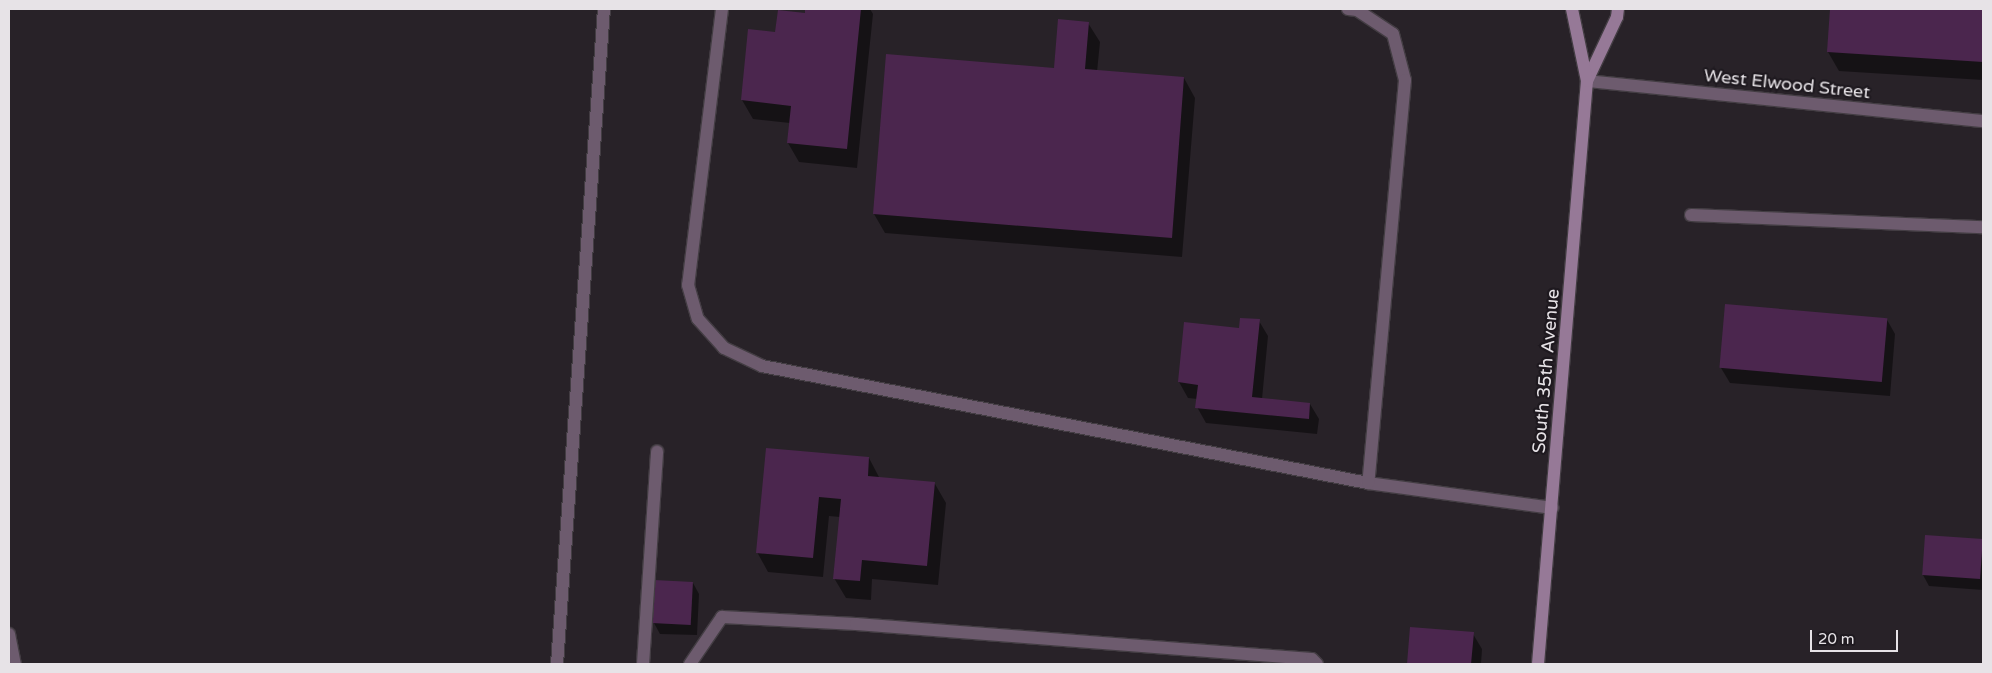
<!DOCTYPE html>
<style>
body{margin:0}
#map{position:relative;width:1992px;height:673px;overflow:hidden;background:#282228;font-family:"Varela Round",sans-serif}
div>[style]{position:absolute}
.shadow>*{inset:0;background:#0007}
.building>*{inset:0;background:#4b264e;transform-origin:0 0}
.roads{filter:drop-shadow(1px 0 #433d43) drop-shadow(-1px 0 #433d43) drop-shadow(0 1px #433d43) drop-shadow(0 -1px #433d43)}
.service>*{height:12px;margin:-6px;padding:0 6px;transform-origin:6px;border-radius:6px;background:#6d5b6e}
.minor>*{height:12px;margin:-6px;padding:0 6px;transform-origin:6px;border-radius:6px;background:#6d5b6e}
.secondary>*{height:12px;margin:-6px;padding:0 6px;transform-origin:6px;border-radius:6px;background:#967997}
span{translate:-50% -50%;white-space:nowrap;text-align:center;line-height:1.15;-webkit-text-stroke:4.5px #1e191f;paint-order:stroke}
.street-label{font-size:18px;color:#e7e3e7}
.frame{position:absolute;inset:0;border:10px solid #e7e3e7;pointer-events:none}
.scale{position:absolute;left:1810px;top:630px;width:88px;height:22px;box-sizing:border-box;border:2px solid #e7e3e7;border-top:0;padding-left:6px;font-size:15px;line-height:18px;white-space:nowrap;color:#e7e3e7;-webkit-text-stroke:4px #1e191f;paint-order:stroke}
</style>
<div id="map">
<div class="shadow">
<i style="clip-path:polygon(807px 9px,870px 9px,873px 14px,857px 168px,799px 162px,788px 143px,790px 123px,753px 119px,742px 100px,776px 33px,806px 14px)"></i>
<i style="clip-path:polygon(1831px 9px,1983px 9px,1983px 80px,1839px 71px,1828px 52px)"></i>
<i style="clip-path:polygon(1088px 23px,1100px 42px,1097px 72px,1184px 78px,1195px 98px,1182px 257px,885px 233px,874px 214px,1055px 69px)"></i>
<i style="clip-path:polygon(1886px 318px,1895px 334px,1890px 396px,1730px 383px,1721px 368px)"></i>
<i style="clip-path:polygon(1259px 321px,1268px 336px,1262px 399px,1310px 404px,1319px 419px,1317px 434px,1206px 423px,1197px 407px,1198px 399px,1188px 398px,1179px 382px,1185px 324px,1240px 329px)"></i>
<i style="clip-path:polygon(767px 449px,869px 458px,880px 479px,935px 484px,946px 503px,938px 585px,872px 579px,871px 600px,846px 598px,834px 578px,840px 517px,829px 516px,823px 577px,768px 572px,757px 552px)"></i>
<i style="clip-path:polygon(1926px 536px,1983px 541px,1983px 590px,1929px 586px,1923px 575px)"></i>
<i style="clip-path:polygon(693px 583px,699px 594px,697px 635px,660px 634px,654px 623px)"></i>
<i style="clip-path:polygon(1411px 628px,1473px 634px,1482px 649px,1481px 664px,1408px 664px)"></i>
</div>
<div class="building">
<i style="clip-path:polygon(805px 9px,861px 9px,847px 149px,787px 143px,791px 106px,741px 100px,748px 29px,775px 32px,778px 10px,805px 13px)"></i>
<i style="clip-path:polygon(1830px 9px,1983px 9px,1983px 62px,1827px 52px)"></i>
<i style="clip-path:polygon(1058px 19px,1089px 22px,1085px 69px,1184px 77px,1172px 238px,873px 214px,886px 54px,1054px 68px)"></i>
<i style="left:1725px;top:304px;width:163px;height:64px;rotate:5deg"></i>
<i style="clip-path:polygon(1240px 318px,1260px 319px,1252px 397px,1310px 403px,1309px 419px,1195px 408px,1198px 385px,1178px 382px,1184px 322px,1239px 328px)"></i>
<i style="clip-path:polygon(766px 448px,869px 457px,868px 476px,935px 482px,927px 566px,862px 560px,860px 581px,833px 579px,841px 499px,819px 497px,813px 558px,756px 553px)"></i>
<i style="left:1925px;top:535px;width:58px;height:40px;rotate:4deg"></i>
<i style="left:654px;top:580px;width:39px;height:43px;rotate:3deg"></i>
<i style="clip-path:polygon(1410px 627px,1474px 632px,1471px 664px,1407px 664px)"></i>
</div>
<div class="roads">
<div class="service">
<i style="left:722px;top:9px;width:278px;rotate:97deg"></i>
<i style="left:688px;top:285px;width:35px;rotate:74deg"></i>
<i style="left:698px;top:319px;width:39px;rotate:48deg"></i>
<i style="left:724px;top:348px;width:42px;rotate:25.3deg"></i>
<i style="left:762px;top:366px;width:617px;rotate:10.93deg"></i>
<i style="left:1368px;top:483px;width:186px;rotate:7.7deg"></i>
<i style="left:1348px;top:9px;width:9px;rotate:6deg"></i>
<i style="left:1357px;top:10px;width:43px;rotate:33.7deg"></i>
<i style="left:1393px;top:34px;width:48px;rotate:75.4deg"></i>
<i style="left:1405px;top:80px;width:405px;rotate:95.2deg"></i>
<i style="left:1691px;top:215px;width:292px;rotate:2.4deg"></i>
<i style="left:9px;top:634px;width:31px;rotate:79deg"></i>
<i style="left:557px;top:664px;width:657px;rotate:-85.9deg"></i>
<i style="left:643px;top:664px;width:213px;rotate:-86.2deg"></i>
<i style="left:690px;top:664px;width:57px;rotate:-55.8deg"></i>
<i style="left:722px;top:617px;width:134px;rotate:3deg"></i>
<i style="left:856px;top:624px;width:457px;rotate:4.4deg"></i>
<i style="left:1312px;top:659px;width:7px;rotate:45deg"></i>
</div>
<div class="minor">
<i style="left:1587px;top:81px;width:398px;rotate:5.8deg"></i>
</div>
<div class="secondary">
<i style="left:1587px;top:81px;width:71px;rotate:-64.9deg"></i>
<i style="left:1617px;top:17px;width:8px;rotate:-83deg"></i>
<i style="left:1538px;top:664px;width:585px;rotate:-85.2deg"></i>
<i style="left:1587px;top:81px;width:74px;rotate:-101.8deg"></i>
</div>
</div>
<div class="street-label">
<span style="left:1787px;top:84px;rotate:6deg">West Elwood Street</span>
<span style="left:1546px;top:371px;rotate:-85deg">South 35th Avenue</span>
</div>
<div class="frame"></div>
<div class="scale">20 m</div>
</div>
